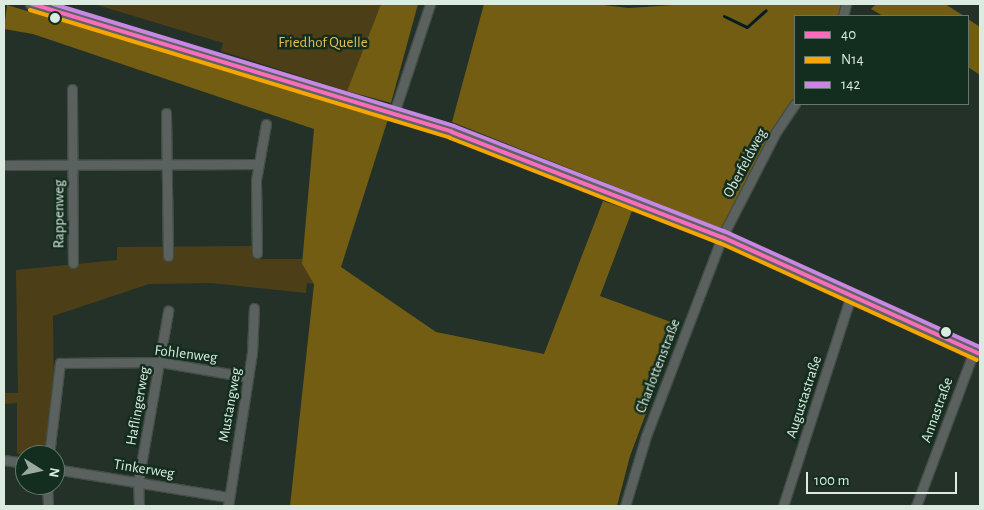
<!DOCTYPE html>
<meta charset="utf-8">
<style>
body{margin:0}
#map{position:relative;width:984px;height:510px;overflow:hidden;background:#233128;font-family:"Alegreya Sans",sans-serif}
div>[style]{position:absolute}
.green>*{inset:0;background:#4c3f18}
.forest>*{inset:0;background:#735d12}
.stream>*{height:3px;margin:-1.5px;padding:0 1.5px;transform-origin:1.5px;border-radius:1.5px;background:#031c24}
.roads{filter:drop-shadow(1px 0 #414e46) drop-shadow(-1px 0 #414e46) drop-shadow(0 1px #414e46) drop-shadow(0 -1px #414e46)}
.street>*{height:9px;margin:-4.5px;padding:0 4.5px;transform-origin:4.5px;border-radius:4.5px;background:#5a615f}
.secondary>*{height:12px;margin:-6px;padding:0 6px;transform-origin:6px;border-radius:6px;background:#5a6361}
.bus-1>*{height:4px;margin:-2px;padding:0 2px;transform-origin:2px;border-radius:2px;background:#fb6dba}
.bus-2>*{height:4px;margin:-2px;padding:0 2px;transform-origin:2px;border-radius:2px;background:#f7a600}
.bus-3>*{height:4px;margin:-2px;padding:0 2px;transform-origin:2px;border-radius:2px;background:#c787e3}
.dots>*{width:14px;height:14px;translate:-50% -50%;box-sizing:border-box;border:2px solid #132d1e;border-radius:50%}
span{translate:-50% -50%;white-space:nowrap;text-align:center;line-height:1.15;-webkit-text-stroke:5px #132d1e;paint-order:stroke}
.park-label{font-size:15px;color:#e6be54}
.street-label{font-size:15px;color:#dbebe0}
.frame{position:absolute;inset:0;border:5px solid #dbebe0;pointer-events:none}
.legend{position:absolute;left:794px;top:15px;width:175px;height:90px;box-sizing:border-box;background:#132d1e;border:1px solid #63796c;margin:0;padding:6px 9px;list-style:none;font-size:15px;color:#dbebe0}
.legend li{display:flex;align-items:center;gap:10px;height:25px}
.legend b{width:25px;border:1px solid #63796c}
.north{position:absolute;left:15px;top:445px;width:50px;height:50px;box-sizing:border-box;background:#132d1e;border:1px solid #63796c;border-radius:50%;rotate:100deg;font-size:14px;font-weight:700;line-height:20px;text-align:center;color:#dbebe0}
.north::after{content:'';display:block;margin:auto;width:18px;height:22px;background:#9baaa0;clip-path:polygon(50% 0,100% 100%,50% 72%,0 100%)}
.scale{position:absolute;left:806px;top:472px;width:151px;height:22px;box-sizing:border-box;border:2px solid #dbebe0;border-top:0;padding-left:6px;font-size:15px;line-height:18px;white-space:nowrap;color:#dbebe0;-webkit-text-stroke:4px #132d1e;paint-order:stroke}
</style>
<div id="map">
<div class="green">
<i style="clip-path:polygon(94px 4px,381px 4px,347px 91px,221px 51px,223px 43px)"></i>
<i style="clip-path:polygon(253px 246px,254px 259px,303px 259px,302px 264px,314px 284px,307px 283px,306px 293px,211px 283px,149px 284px,53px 316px,54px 393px,43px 455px,17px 454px,17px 403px,4px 404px,4px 393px,18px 393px,16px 270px,117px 260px,117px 247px)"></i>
</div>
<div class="forest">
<i style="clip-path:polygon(381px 4px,418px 4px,391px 103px,347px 91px)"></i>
<i style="clip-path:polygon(484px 4px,595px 4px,629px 8px,688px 4px,841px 4px,839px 16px,795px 16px,795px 99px,725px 226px,720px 228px,452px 122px)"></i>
<i style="clip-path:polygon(876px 4px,945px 4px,964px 16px,883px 16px,871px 9px)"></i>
<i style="clip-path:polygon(7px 5px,388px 119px,341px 267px,436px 332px,544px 354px,603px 201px,632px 211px,600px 296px,679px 325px,630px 456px,617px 506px,290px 506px,314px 284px,302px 264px,314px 129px,33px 34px,4px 29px)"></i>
<i style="clip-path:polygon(968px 19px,980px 27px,980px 75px,968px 67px)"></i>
</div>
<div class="stream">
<i style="left:724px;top:16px;width:25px;rotate:26deg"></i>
<i style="left:747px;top:27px;width:25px;rotate:-42deg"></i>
</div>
<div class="roads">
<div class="street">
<i style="left:843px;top:16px;width:12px;rotate:-76deg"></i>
<i style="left:72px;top:89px;width:174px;rotate:89.7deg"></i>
<i style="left:166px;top:113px;width:143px;rotate:89.2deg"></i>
<i style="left:394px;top:113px;width:115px;rotate:-71.7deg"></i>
<i style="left:4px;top:165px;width:255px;rotate:-0.2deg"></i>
<i style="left:257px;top:253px;width:73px;rotate:-90.8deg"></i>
<i style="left:256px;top:180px;width:57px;rotate:-79.9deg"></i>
<i style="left:49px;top:455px;width:93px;rotate:-83.2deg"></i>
<i style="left:60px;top:363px;width:100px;rotate:-0.6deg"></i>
<i style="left:160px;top:362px;width:89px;rotate:9.7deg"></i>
<i style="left:4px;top:460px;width:21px;rotate:8deg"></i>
<i style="left:55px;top:469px;width:175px;rotate:9.2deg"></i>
<i style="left:47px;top:485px;width:21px;rotate:87deg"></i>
<i style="left:139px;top:506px;width:24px;rotate:-92deg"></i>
<i style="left:138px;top:482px;width:174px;rotate:-80deg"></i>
<i style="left:228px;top:506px;width:155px;rotate:-81.1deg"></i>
<i style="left:252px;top:353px;width:45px;rotate:-87.5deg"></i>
<i style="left:625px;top:506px;width:73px;rotate:-73.3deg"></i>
<i style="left:646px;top:436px;width:213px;rotate:-69.1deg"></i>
<i style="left:722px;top:237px;width:118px;rotate:-62.8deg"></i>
<i style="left:776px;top:132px;width:34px;rotate:-56deg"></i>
<i style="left:783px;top:506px;width:221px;rotate:-72.1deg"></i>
<i style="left:916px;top:506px;width:165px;rotate:-69.5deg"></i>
</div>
<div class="secondary">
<i style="left:32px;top:4px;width:439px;rotate:16.9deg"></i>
<i style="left:452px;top:132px;width:290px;rotate:21.3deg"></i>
<i style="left:722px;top:237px;width:283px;rotate:24.4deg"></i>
</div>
</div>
<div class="bus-1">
<i style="left:32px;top:4px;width:439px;rotate:16.9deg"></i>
<i style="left:452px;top:132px;width:290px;rotate:21.3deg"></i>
<i style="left:722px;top:237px;width:283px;rotate:24.4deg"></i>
</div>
<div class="bus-2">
<i style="left:30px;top:10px;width:439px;rotate:16.9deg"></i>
<i style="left:450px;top:138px;width:290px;rotate:21.3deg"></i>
<i style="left:720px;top:243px;width:282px;rotate:24.5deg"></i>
</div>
<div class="bus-3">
<i style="left:53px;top:4px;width:419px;rotate:16.9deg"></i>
<i style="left:454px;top:126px;width:290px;rotate:21.3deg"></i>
<i style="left:724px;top:231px;width:281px;rotate:24.4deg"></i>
</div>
<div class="dots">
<i style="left:55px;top:18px;background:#dbebe0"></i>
<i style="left:946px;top:332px;background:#dbebe0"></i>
</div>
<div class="park-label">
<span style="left:323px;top:43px">Friedhof Quelle</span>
</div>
<div class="street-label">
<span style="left:745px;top:163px;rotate:-62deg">Oberfeldweg</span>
<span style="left:59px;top:214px;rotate:-90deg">Rappenweg</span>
<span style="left:186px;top:354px;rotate:7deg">Fohlenweg</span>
<span style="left:658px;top:366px;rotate:-69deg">Charlottenstraße</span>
<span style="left:804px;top:397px;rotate:-72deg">Augustastraße</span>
<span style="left:230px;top:405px;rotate:-80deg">Mustangweg</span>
<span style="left:138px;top:406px;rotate:-80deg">Haflingerweg</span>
<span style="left:937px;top:410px;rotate:-70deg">Annastraße</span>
<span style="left:144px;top:469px;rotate:9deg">Tinkerweg</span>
</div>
<div class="frame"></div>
<ul class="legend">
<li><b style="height:6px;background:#fb6dba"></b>40</li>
<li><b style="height:6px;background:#f7a600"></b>N14</li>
<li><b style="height:6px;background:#c787e3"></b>142</li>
</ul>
<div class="north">N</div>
<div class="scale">100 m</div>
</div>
